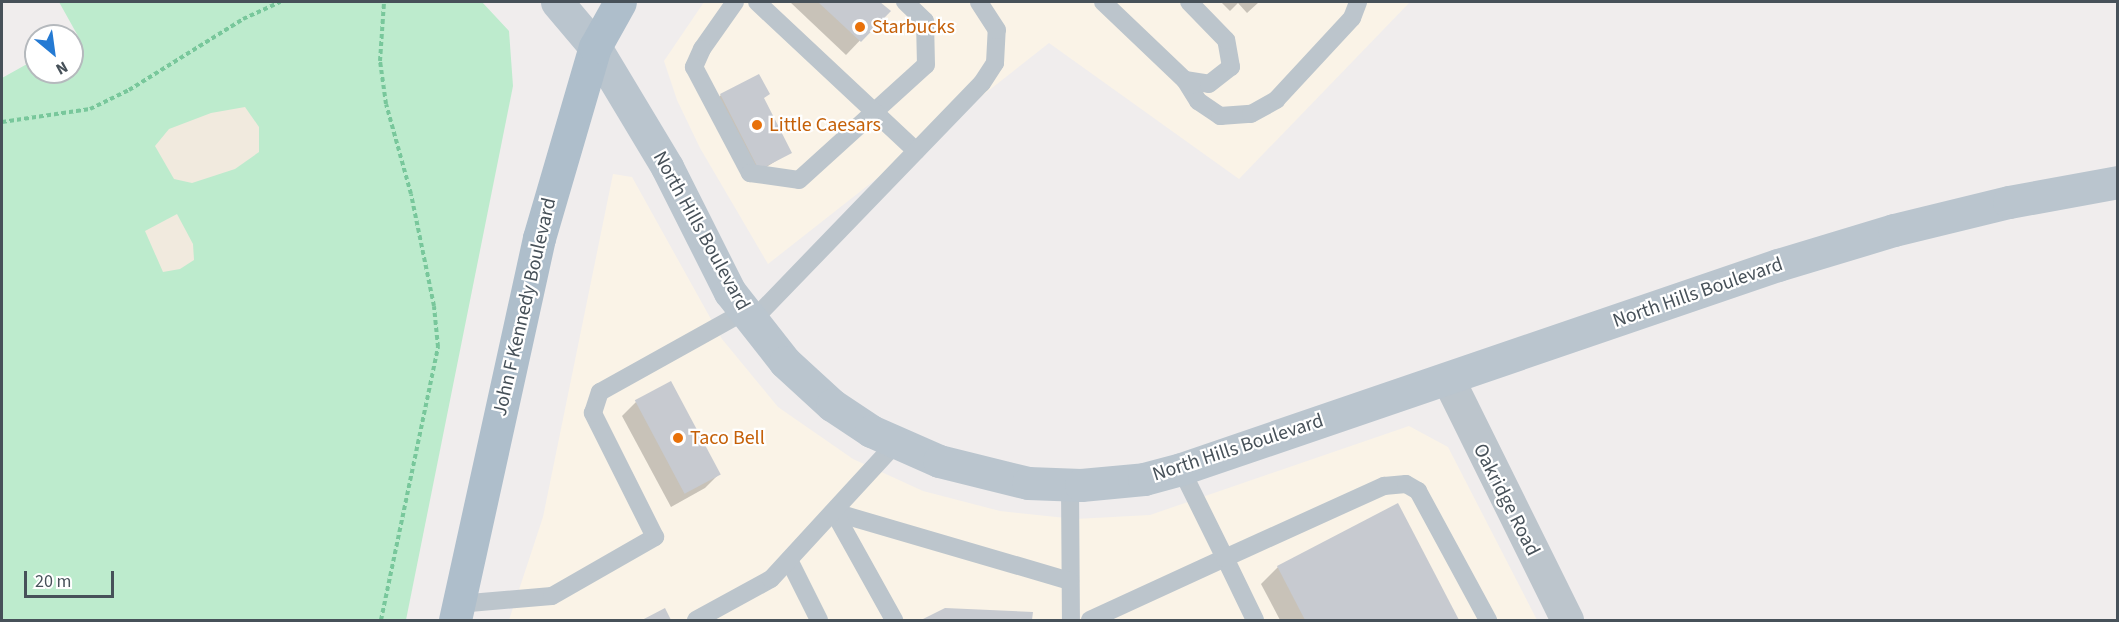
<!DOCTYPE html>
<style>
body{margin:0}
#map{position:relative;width:2119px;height:622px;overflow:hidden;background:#f0eded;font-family:"Source Sans 3",sans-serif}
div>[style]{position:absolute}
.commercial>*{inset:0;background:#faf3e7}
.green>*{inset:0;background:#bdebcd}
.sand>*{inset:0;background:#f1eade}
.shadow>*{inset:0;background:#0003}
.building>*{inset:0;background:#c7cad0;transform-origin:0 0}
.path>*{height:4px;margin-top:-2px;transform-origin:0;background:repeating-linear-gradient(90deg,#78c79b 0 4.5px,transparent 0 7.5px)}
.lane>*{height:18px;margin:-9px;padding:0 9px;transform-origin:9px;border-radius:9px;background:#bcc5cc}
.street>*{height:33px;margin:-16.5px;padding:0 16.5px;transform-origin:16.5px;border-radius:16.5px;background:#bcc5cc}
.secondary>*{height:33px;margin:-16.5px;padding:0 16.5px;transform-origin:16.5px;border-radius:16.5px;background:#bac5ce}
.primary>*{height:33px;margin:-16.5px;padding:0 16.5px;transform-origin:16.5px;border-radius:16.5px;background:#aebecb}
.dots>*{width:16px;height:16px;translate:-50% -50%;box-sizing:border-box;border:3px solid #fff;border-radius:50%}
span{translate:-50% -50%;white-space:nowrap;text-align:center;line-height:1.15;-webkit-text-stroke:4.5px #fff;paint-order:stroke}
.food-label{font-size:20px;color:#c56008}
.left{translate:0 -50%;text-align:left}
.street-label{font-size:20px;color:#475159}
.frame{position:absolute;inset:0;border:3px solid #475159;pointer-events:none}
.north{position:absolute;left:24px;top:24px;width:60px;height:60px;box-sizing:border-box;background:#fff;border:2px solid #b5b9bd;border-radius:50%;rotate:151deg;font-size:16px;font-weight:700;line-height:24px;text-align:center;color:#475159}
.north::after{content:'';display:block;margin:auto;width:21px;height:27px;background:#247ad3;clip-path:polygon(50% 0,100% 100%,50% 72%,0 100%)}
.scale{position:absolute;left:24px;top:571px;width:90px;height:27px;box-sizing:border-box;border:3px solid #475159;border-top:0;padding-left:8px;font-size:18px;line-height:21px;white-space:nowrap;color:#475159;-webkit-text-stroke:4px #fff;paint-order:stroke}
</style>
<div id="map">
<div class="commercial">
<i style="clip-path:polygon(704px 2px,1410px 2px,1239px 179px,1049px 43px,768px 264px,700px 148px,677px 100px,664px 61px)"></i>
<i style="clip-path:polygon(613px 174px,632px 177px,722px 339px,778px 407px,853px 459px,923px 491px,1000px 511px,1075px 519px,1150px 515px,1409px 426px,1448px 447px,1537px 620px,509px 620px,543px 517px)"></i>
</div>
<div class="green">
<i style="clip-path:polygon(59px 2px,482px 2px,509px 31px,513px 86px,406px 620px,2px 620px,2px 78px,36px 59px,36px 72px,72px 72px,72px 40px,78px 36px)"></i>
</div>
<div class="sand">
<i style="clip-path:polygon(245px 107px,259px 127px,259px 152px,235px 169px,192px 183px,174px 179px,155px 146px,169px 129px,211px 113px)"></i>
<i style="clip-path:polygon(177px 214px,193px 244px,194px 260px,180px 269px,163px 272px,145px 231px)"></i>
</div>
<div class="shadow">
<i style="clip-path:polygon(790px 2px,878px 2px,888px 11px,846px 55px)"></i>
<i style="clip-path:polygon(1221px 2px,1259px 2px,1247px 13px,1238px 3px,1230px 11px)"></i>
<i style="clip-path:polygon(721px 95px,763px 99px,790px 152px,749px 178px,711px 105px)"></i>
<i style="clip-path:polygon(636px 402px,719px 474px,705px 488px,671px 507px,622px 416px)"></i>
<i style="clip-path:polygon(1398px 505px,1458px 620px,1280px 620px,1261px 584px,1278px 567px)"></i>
<i style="clip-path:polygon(945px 609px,1031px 613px,1031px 620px,925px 620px)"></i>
</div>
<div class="building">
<i style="clip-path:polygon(818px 2px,880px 2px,891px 11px,861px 42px)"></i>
<i style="clip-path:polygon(759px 74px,770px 94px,764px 98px,792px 153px,759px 170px,720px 94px)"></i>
<i style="left:671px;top:381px;width:106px;height:41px;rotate:62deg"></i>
<i style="clip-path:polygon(1398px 503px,1459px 620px,1305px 620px,1277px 566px)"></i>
<i style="clip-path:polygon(665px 608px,671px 620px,642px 620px)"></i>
<i style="clip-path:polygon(945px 608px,1033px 612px,1032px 620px,921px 620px)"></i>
</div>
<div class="path">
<i style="left:2px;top:122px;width:89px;rotate:-8.4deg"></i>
<i style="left:90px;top:109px;width:43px;rotate:-26deg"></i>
<i style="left:129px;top:90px;width:134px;rotate:-31.9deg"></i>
<i style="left:243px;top:19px;width:41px;rotate:-24.7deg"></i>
<i style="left:381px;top:620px;width:279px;rotate:-78.2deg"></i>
<i style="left:438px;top:347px;width:41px;rotate:-95.6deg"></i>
<i style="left:434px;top:306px;width:114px;rotate:-101.6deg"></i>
<i style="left:411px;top:194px;width:93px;rotate:-105.5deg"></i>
<i style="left:386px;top:104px;width:43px;rotate:-97.9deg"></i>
<i style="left:380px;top:61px;width:59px;rotate:-86.1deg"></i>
</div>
<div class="lane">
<i style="left:735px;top:2px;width:57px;rotate:125.1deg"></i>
<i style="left:702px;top:49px;width:20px;rotate:114deg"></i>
<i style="left:694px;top:67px;width:120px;rotate:62.2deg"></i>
<i style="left:750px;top:173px;width:49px;rotate:8.1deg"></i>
<i style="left:799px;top:180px;width:171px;rotate:-42.2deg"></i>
<i style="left:926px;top:65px;width:44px;rotate:-91.3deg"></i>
<i style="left:925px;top:21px;width:28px;rotate:-136deg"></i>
<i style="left:757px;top:2px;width:218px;rotate:43.1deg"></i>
<i style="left:1103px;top:2px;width:113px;rotate:43.6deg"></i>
<i style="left:1185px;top:80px;width:24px;rotate:9deg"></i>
<i style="left:1209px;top:84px;width:28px;rotate:-38deg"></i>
<i style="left:1231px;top:67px;width:27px;rotate:-100deg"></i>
<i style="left:1226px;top:40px;width:53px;rotate:-134.2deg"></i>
<i style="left:1185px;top:80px;width:25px;rotate:58deg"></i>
<i style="left:1198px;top:101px;width:27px;rotate:34deg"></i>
<i style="left:1220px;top:116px;width:31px;rotate:-4deg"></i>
<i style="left:1251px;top:114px;width:29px;rotate:-29deg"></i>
<i style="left:1276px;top:100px;width:112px;rotate:-47.2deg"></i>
<i style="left:1352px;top:18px;width:17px;rotate:-69deg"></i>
<i style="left:751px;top:322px;width:332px;rotate:-46deg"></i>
<i style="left:982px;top:83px;width:24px;rotate:-57deg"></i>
<i style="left:995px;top:63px;width:33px;rotate:-87deg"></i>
<i style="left:997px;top:30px;width:33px;rotate:-123deg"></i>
<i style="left:1070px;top:485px;width:135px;rotate:89.6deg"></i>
<i style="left:834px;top:512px;width:246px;rotate:16.3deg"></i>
<i style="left:834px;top:512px;width:124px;rotate:60.9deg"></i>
<i style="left:789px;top:560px;width:67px;rotate:63.4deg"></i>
<i style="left:458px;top:604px;width:94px;rotate:-4.9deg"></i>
<i style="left:552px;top:596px;width:119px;rotate:-29.8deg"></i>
<i style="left:655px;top:537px;width:139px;rotate:-116.6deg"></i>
<i style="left:593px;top:413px;width:22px;rotate:-72deg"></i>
<i style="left:600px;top:392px;width:165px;rotate:-29.1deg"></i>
<i style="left:696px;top:620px;width:85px;rotate:-28.7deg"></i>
<i style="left:771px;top:579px;width:185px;rotate:-47.4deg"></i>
<i style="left:1090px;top:620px;width:149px;rotate:-24.7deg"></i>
<i style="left:1225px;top:558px;width:99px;rotate:-116.3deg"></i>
<i style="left:1255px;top:620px;width:69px;rotate:-115.8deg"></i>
<i style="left:1225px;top:558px;width:175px;rotate:-24.4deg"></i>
<i style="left:1384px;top:486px;width:22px;rotate:-5deg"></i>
<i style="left:1406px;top:484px;width:14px;rotate:30deg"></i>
<i style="left:1418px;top:491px;width:147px;rotate:61.5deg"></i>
</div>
<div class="street">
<i style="left:1448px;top:379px;width:269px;rotate:63.7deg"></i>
</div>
<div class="secondary">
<i style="left:557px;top:2px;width:59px;rotate:49.8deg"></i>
<i style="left:595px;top:47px;width:140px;rotate:59deg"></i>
<i style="left:667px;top:167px;width:140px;rotate:63.3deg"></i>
<i style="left:730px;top:292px;width:89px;rotate:51.8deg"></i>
<i style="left:785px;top:362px;width:64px;rotate:42.5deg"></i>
<i style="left:832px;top:405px;width:47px;rotate:33.7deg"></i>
<i style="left:871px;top:431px;width:74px;rotate:23.8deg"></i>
<i style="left:939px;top:461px;width:92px;rotate:13.9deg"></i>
<i style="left:1028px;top:483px;width:53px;rotate:2.2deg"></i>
<i style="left:1081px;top:485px;width:63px;rotate:-5.4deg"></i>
<i style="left:1144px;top:479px;width:38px;rotate:-15deg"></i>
<i style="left:1181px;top:469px;width:631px;rotate:-18.87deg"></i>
<i style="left:1778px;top:265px;width:121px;rotate:-16.8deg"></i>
<i style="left:1894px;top:230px;width:118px;rotate:-13.7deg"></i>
<i style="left:2009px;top:202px;width:111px;rotate:-10.4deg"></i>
</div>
<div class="primary">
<i style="left:455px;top:620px;width:391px;rotate:-77.6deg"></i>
<i style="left:539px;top:238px;width:199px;rotate:-73.7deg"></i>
<i style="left:595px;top:47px;width:51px;rotate:-60.9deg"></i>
</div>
<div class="dots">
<i style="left:860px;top:27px;background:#e8710a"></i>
<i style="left:757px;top:125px;background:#e8710a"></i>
<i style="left:678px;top:438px;background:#e8710a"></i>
</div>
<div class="food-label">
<span class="left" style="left:872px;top:27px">Starbucks</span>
<span class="left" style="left:769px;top:125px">Little Caesars</span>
<span class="left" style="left:690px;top:438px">Taco Bell</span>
</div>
<div class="street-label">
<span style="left:701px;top:231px;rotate:61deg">North Hills Boulevard</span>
<span style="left:1698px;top:293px;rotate:-19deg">North Hills Boulevard</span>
<span style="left:525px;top:307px;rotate:-77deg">John F Kennedy Boulevard</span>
<span style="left:1238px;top:448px;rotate:-18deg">North Hills Boulevard</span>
<span style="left:1506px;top:500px;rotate:63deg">Oakridge Road</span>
</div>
<div class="frame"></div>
<div class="north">N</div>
<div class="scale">20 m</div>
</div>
